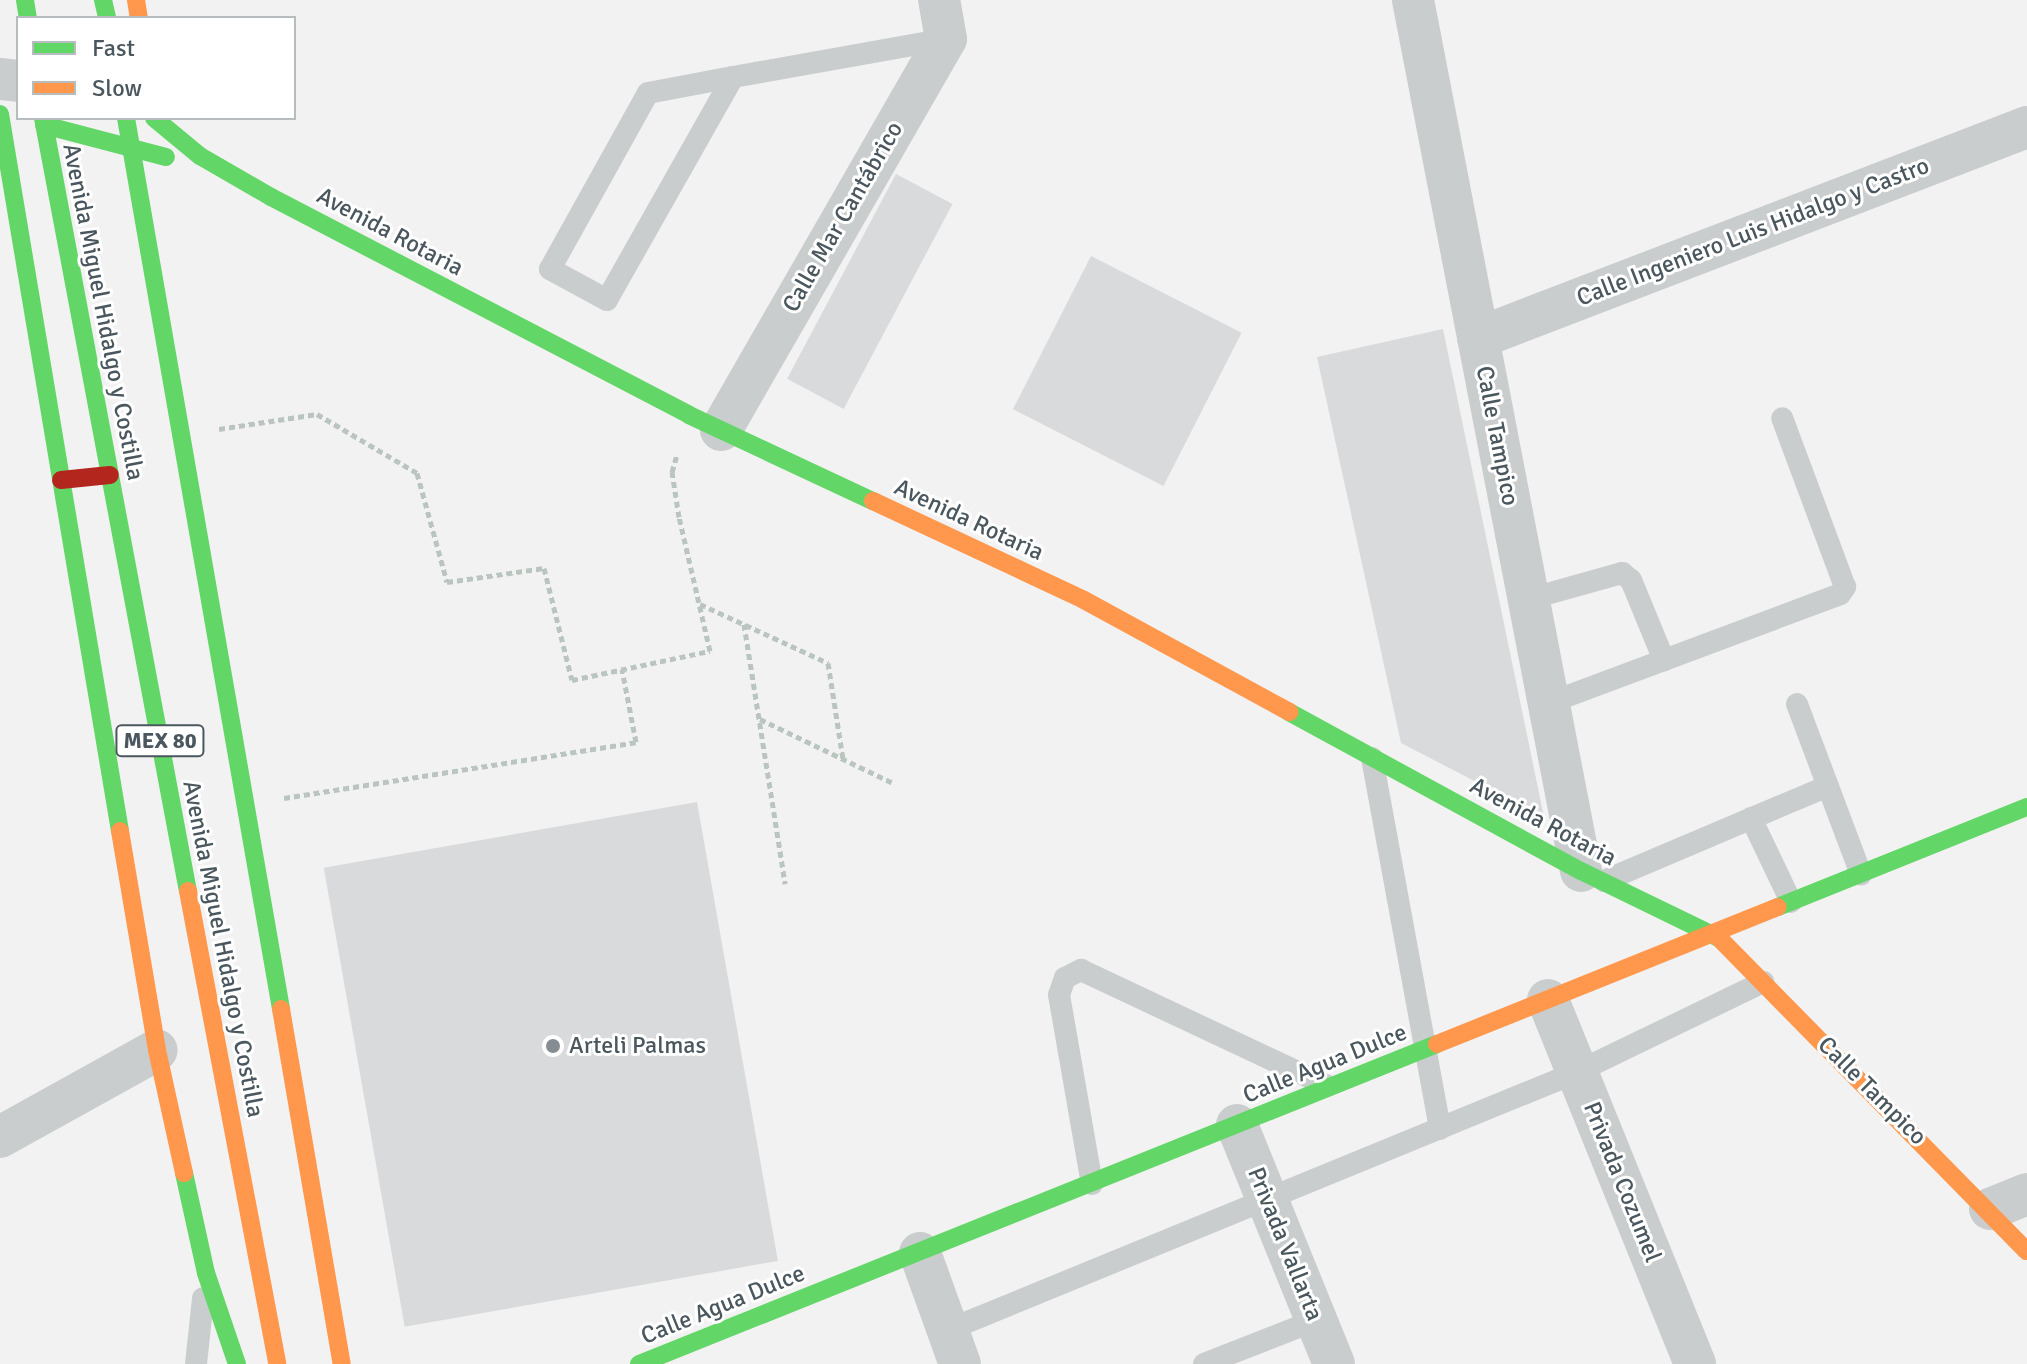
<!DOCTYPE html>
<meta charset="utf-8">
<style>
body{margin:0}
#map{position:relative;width:2027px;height:1364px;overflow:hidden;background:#f3f2f2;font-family:Signika,sans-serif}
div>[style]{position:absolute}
.building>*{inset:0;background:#d9dadb;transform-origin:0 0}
.path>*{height:5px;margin-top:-2.5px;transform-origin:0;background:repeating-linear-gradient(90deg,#bac5c0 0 6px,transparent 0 10px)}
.lane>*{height:22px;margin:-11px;padding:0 11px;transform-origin:11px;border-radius:11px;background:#cacdce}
.street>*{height:42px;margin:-21px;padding:0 21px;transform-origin:21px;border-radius:21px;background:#cacdce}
.fast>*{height:18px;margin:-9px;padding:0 9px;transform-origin:9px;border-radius:9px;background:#63d668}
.slow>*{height:18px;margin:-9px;padding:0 9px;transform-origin:9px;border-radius:9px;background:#ff974d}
.jam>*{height:18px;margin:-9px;padding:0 9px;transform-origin:9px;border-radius:9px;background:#b3261e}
.dots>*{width:22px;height:22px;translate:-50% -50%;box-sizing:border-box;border:4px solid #fff;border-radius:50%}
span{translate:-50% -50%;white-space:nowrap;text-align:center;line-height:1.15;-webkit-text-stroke:6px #fff;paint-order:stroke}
.shield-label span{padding:2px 6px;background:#fff;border:2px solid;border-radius:6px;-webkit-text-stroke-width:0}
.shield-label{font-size:22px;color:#4a575e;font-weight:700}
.street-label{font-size:24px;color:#4a575e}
.poi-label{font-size:24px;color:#4a575e}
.left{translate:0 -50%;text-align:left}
.legend{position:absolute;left:16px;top:16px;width:280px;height:104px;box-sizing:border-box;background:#fff;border:2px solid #b7bcbf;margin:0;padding:10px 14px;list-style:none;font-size:24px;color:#4a575e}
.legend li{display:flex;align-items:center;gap:16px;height:40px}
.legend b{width:40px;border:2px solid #b7bcbf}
</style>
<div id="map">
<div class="building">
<i style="left:896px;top:174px;width:64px;height:232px;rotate:28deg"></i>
<i style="left:1091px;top:256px;width:169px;height:172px;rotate:27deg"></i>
<i style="clip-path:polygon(1443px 329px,1544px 817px,1401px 743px,1317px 357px)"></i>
<i style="left:697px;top:802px;width:466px;height:379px;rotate:80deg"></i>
</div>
<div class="path">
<i style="left:219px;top:429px;width:99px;rotate:-8.7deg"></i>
<i style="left:317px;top:414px;width:116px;rotate:30.5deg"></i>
<i style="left:417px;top:473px;width:113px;rotate:74.6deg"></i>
<i style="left:447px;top:582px;width:98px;rotate:-8.2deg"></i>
<i style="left:544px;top:568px;width:115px;rotate:76deg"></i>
<i style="left:572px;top:680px;width:141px;rotate:-11.9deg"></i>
<i style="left:710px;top:651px;width:138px;rotate:-103deg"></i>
<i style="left:679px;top:517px;width:46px;rotate:-98.8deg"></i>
<i style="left:672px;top:472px;width:19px;rotate:-74deg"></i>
<i style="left:700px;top:604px;width:141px;rotate:24.7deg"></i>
<i style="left:828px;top:663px;width:97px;rotate:81.1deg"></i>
<i style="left:744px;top:624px;width:263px;rotate:81deg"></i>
<i style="left:760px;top:719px;width:150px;rotate:25.7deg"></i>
<i style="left:284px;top:798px;width:356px;rotate:-9deg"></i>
<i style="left:636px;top:742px;width:74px;rotate:-100.9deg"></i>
</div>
<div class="lane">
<i style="left:733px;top:77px;width:256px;rotate:119.5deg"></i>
<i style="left:607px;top:300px;width:65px;rotate:-151.5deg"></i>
<i style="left:550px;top:269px;width:201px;rotate:-60.9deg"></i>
<i style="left:648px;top:93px;width:86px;rotate:-10.7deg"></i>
<i style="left:733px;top:77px;width:216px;rotate:-10.1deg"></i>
<i style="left:1529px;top:599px;width:97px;rotate:-15.6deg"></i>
<i style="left:1622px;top:573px;width:11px;rotate:38deg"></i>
<i style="left:1631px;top:580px;width:87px;rotate:67.6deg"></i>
<i style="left:1549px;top:703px;width:311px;rotate:-20.5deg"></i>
<i style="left:1840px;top:594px;width:9px;rotate:-54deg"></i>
<i style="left:1845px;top:587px;width:180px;rotate:-110.4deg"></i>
<i style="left:1797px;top:704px;width:182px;rotate:69.4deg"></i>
<i style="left:1372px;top:758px;width:377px;rotate:79.6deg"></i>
<i style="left:1751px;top:818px;width:93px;rotate:64.5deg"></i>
<i style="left:1604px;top:881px;width:243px;rotate:-23deg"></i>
<i style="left:1092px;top:1184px;width:192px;rotate:-99.9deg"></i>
<i style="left:1059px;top:995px;width:18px;rotate:-71deg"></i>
<i style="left:1065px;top:978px;width:18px;rotate:-27deg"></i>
<i style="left:1081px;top:970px;width:272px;rotate:25.2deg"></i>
<i style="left:948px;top:1330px;width:680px;rotate:-22.3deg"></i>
<i style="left:1577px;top:1072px;width:207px;rotate:-25.8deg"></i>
<i style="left:196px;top:1364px;width:66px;rotate:-83.9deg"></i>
<i style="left:1204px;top:1364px;width:120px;rotate:-21.4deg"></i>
</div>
<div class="street">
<i style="left:1413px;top:0;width:887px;rotate:79.08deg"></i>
<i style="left:0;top:79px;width:18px;rotate:6deg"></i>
<i style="left:1478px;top:338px;width:588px;rotate:-21.02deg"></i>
<i style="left:721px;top:430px;width:451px;rotate:-60.1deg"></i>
<i style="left:946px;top:39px;width:40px;rotate:-100deg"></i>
<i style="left:1548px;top:1000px;width:393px;rotate:68deg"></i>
<i style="left:1237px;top:1125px;width:258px;rotate:67.9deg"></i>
<i style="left:0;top:1137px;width:179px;rotate:-29deg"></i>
<i style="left:1990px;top:1209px;width:40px;rotate:-22deg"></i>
<i style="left:920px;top:1253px;width:118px;rotate:70.2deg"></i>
</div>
<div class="fast">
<i style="left:25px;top:0;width:18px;rotate:81deg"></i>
<i style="left:103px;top:0;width:18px;rotate:77deg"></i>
<i style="left:0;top:114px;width:727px;rotate:80.5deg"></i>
<i style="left:43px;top:118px;width:786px;rotate:79.38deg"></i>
<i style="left:126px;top:118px;width:904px;rotate:80.13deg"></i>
<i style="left:154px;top:118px;width:60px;rotate:39.6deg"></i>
<i style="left:200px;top:156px;width:82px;rotate:30deg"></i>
<i style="left:271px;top:197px;width:471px;rotate:27.5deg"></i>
<i style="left:689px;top:415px;width:203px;rotate:25.1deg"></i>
<i style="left:44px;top:125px;width:126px;rotate:14.7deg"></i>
<i style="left:1289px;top:712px;width:332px;rotate:28.6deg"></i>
<i style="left:1581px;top:871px;width:153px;rotate:25.9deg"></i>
<i style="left:1778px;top:907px;width:268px;rotate:-21.9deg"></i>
<i style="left:184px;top:1173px;width:102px;rotate:77.6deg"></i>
<i style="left:206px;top:1273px;width:96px;rotate:71.2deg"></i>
<i style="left:639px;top:1364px;width:860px;rotate:-21.85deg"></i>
</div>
<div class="slow">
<i style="left:136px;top:0;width:18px;rotate:81deg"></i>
<i style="left:873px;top:501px;width:233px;rotate:25.1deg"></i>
<i style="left:1084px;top:600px;width:234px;rotate:28.6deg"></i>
<i style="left:120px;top:831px;width:222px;rotate:80.4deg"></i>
<i style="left:157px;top:1050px;width:126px;rotate:77.6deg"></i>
<i style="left:188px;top:891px;width:481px;rotate:79.3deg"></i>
<i style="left:1719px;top:938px;width:439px;rotate:45.5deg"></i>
<i style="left:281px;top:1009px;width:360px;rotate:80.3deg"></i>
<i style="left:1437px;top:1044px;width:367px;rotate:-21.9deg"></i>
</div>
<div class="jam">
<i style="left:61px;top:480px;width:49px;rotate:-5.8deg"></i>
</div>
<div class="dots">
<i style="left:553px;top:1046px;background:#858d92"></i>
</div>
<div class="shield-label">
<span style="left:160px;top:741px">MEX 80</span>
</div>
<div class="street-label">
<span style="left:843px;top:217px;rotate:-60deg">Calle Mar Cantábrico</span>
<span style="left:390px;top:232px;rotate:28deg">Avenida Rotaria</span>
<span style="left:1753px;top:232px;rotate:-21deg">Calle Ingeniero Luis Hidalgo y Castro</span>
<span style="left:103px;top:312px;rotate:79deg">Avenida Miguel Hidalgo y Costilla</span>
<span style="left:1497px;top:436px;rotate:79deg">Calle Tampico</span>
<span style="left:969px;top:520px;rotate:25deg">Avenida Rotaria</span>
<span style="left:1543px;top:822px;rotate:28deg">Avenida Rotaria</span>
<span style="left:223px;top:949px;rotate:79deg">Avenida Miguel Hidalgo y Costilla</span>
<span style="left:1325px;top:1064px;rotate:-22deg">Calle Agua Dulce</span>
<span style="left:1872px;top:1091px;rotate:45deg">Calle Tampico</span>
<span style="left:1622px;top:1182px;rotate:68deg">Privada Cozumel</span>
<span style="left:1285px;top:1244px;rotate:68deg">Privada Vallarta</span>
<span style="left:723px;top:1305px;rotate:-22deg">Calle Agua Dulce</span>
</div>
<div class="poi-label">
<span class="left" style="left:569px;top:1046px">Arteli Palmas</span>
</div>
<ul class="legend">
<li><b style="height:10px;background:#63d668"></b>Fast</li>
<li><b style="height:10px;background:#ff974d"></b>Slow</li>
</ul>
</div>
